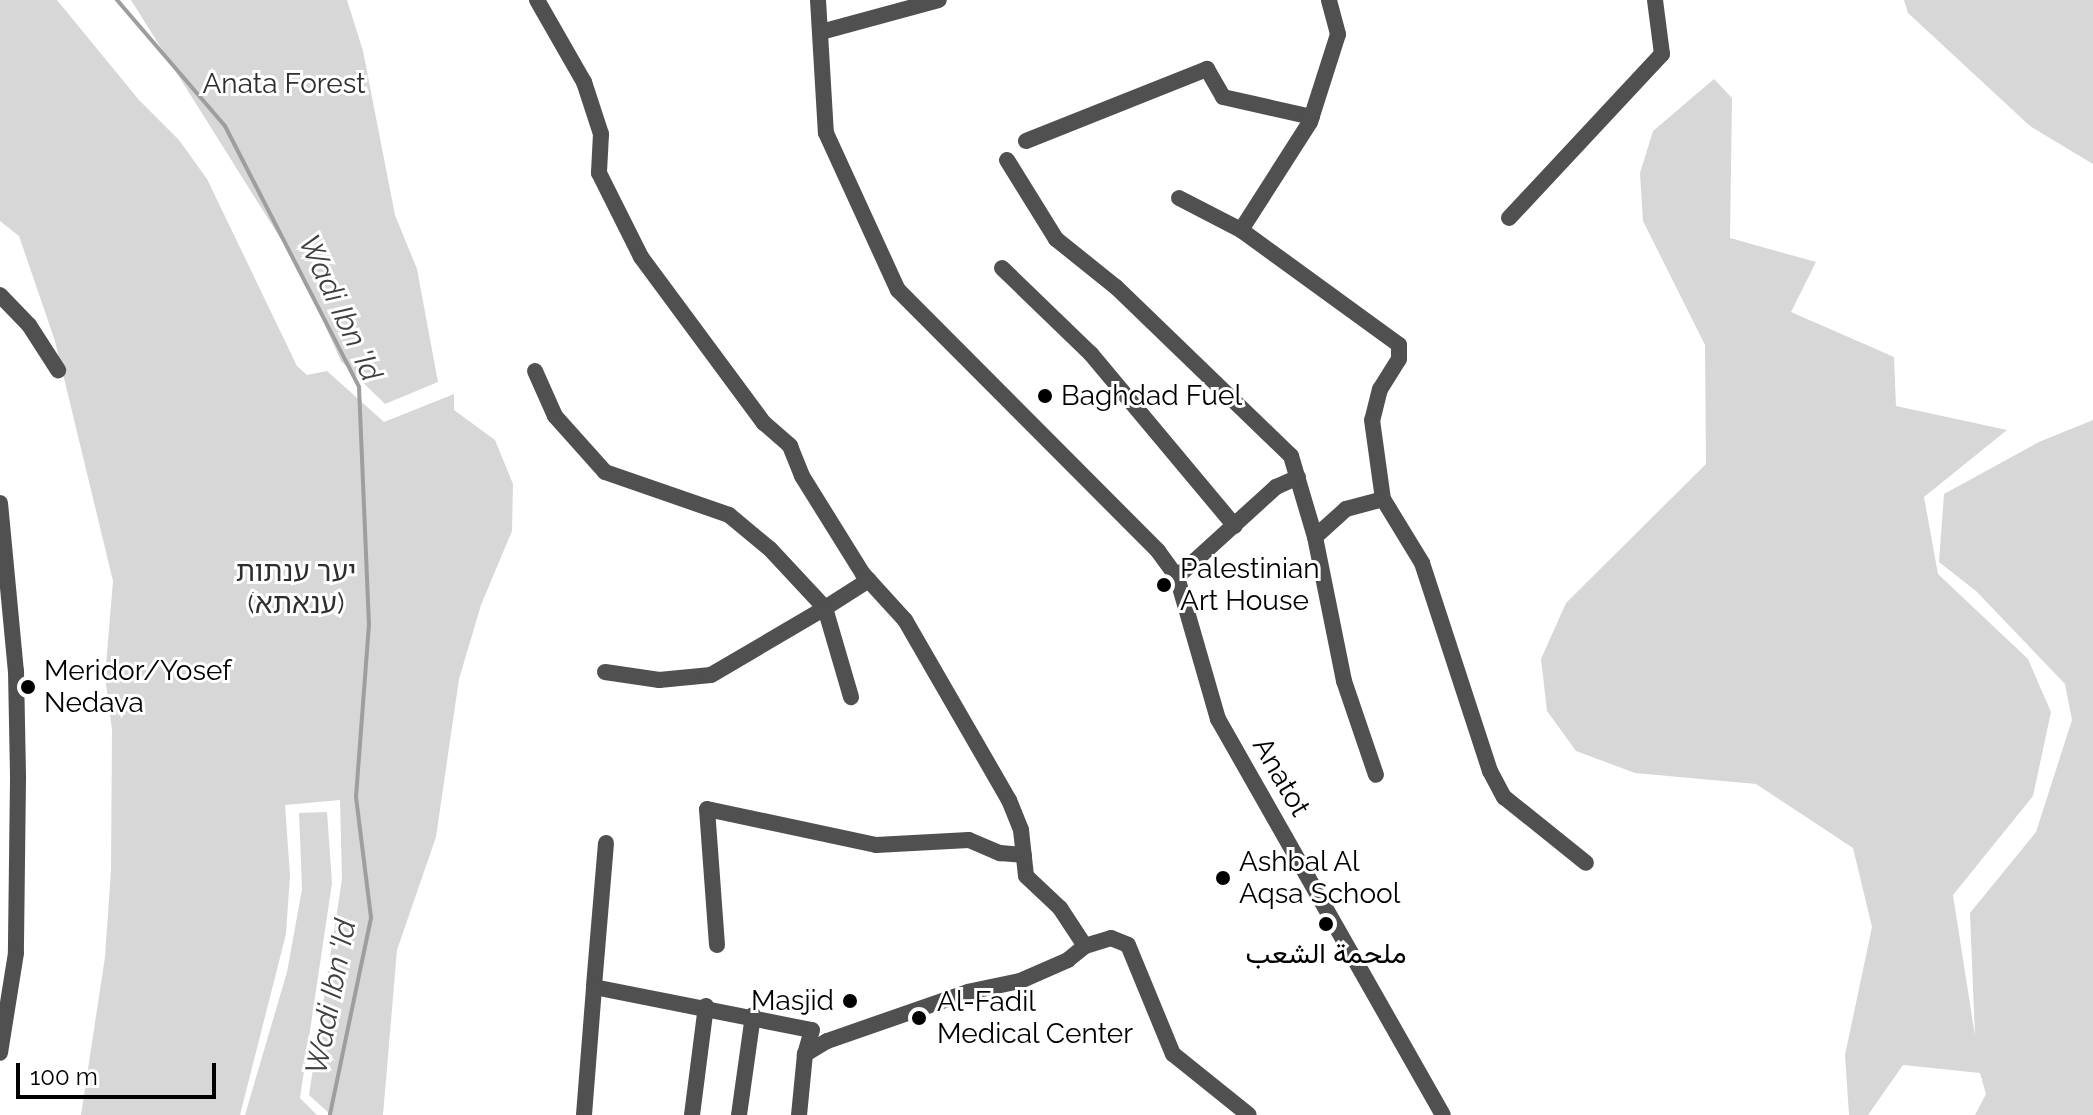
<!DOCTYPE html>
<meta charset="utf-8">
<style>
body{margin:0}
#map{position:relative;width:2093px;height:1115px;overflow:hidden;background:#fff;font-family:Raleway,Vazirmatn,"Noto Sans Hebrew",sans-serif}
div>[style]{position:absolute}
.green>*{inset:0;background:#d7d7d7}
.stream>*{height:4px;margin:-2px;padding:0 2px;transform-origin:2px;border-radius:2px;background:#9e9e9e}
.minor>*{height:16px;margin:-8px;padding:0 8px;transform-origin:8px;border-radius:8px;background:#505050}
.dots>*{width:22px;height:22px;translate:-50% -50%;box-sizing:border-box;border:4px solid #fff;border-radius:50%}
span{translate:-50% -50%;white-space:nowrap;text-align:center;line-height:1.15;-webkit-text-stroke:6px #fff;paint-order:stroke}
.park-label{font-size:28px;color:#2e2e2e}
.poi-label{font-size:28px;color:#000}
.left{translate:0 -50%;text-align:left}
.right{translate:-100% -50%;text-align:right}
.street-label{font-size:28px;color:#000}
.water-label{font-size:30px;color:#3f3f3f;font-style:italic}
.scale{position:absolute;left:16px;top:1063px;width:200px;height:36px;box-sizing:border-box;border:4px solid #000;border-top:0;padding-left:10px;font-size:24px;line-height:28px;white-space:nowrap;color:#000;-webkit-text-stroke:6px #fff;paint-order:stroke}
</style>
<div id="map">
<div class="green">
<i style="clip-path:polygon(0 0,57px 0,139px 100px,179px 140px,207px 179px,297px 366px,307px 375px,327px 371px,384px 422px,454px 394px,454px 410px,495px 440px,513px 484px,512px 531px,481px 605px,459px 679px,436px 837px,397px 950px,383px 1115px,331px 1115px,309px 1095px,342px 879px,340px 800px,285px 805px,290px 875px,286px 934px,240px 1115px,81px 1115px,105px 957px,111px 870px,112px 730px,105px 677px,113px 581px,55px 341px,19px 236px,0 221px)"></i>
<i style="clip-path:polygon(131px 0,347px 0,363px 51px,395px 215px,417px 269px,438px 382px,385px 404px,341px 361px,299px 268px)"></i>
<i style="clip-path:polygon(1904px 0,2093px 0,2093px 164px,2030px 126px,1908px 13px)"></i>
<i style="clip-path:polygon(1714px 79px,1732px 98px,1730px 238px,1816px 262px,1791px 312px,1894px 357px,1896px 406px,2007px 430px,1924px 497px,1938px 574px,2028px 659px,2051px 712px,2033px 796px,1953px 895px,1975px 1036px,1970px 913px,2036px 832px,2072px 720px,2065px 684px,1976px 591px,1939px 562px,1944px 494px,2039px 442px,2093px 420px,2093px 1115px,1975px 1115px,1986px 1094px,1980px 1073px,1903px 1065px,1868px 1115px,1849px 1115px,1845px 1055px,1872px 927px,1853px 848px,1756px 784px,1635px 773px,1576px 751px,1547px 711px,1541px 659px,1566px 603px,1706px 464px,1705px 345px,1643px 221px,1640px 173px,1653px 131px)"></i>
<i style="clip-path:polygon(327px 812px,332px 883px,300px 1098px,317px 1115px,245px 1115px,287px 972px,302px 889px,299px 813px)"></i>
</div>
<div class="stream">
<i style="left:117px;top:0;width:166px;rotate:49.4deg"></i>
<i style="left:225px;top:126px;width:293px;rotate:62.8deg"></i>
<i style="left:359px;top:387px;width:237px;rotate:87.6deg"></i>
<i style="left:369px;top:624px;width:173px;rotate:94.3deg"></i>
<i style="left:356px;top:797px;width:122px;rotate:82.9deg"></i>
<i style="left:371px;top:918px;width:201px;rotate:101.8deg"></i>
</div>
<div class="minor">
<i style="left:537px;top:0;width:95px;rotate:60.2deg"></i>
<i style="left:584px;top:82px;width:55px;rotate:71.9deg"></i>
<i style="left:601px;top:134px;width:39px;rotate:93deg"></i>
<i style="left:599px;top:173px;width:94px;rotate:63.4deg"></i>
<i style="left:641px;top:257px;width:207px;rotate:53.5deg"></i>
<i style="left:764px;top:423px;width:35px;rotate:41deg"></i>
<i style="left:790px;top:446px;width:32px;rotate:68deg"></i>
<i style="left:802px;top:476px;width:115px;rotate:58.1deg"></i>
<i style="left:863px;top:574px;width:62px;rotate:47.6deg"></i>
<i style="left:905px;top:620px;width:208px;rotate:60deg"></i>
<i style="left:1009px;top:800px;width:32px;rotate:68deg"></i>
<i style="left:1021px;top:830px;width:46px;rotate:83.8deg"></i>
<i style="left:1026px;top:876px;width:47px;rotate:43.3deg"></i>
<i style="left:1060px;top:908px;width:45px;rotate:56.7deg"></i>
<i style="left:1085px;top:946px;width:22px;rotate:141deg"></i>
<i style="left:1068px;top:960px;width:52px;rotate:156.4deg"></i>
<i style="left:1020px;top:981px;width:53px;rotate:168.1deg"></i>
<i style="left:968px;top:992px;width:149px;rotate:160.8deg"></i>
<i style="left:827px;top:1041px;width:26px;rotate:149deg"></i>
<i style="left:805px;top:1054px;width:61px;rotate:95.6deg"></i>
<i style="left:818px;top:0;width:133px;rotate:86.6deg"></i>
<i style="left:826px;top:133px;width:173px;rotate:65.4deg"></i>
<i style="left:898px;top:290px;width:368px;rotate:45.1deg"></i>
<i style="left:1158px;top:551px;width:32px;rotate:54deg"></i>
<i style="left:1177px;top:577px;width:148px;rotate:73.9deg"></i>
<i style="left:1218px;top:719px;width:455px;rotate:60.4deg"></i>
<i style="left:821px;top:32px;width:122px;rotate:-15.2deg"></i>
<i style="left:1026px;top:141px;width:195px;rotate:-21.7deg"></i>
<i style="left:1207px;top:69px;width:32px;rotate:60deg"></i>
<i style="left:1223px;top:97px;width:91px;rotate:12.7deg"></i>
<i style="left:1007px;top:160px;width:93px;rotate:58.2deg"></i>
<i style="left:1056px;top:239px;width:77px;rotate:38.7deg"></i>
<i style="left:1116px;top:287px;width:243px;rotate:44deg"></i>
<i style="left:1291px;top:456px;width:84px;rotate:73.5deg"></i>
<i style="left:1315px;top:537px;width:147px;rotate:78.6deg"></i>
<i style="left:1344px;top:681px;width:99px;rotate:71.2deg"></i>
<i style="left:1179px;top:198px;width:70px;rotate:27.3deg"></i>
<i style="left:1241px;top:230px;width:195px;rotate:36deg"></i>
<i style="left:1399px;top:345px;width:14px;rotate:90deg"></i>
<i style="left:1399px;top:359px;width:36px;rotate:122deg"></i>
<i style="left:1380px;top:389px;width:32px;rotate:104deg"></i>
<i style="left:1372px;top:420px;width:80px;rotate:82.1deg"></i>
<i style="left:1383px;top:499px;width:75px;rotate:58.6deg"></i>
<i style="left:1422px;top:563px;width:219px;rotate:71.9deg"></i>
<i style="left:1490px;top:771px;width:30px;rotate:62deg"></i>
<i style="left:1504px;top:797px;width:105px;rotate:38.8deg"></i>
<i style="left:1509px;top:218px;width:224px;rotate:-47deg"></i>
<i style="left:1662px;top:54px;width:54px;rotate:-97.4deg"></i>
<i style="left:1241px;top:230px;width:128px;rotate:-57.4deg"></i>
<i style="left:1310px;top:122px;width:92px;rotate:-72.3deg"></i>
<i style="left:1338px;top:34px;width:35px;rotate:-105deg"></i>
<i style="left:1002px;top:268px;width:124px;rotate:44deg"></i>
<i style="left:1091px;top:354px;width:224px;rotate:50.1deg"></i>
<i style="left:0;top:295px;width:42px;rotate:46deg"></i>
<i style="left:29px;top:325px;width:54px;rotate:57.2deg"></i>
<i style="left:535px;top:371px;width:49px;rotate:66deg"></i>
<i style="left:555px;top:416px;width:75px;rotate:48.2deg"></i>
<i style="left:605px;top:472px;width:131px;rotate:19.1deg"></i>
<i style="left:729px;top:515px;width:53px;rotate:39.7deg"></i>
<i style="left:770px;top:549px;width:81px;rotate:47deg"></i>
<i style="left:825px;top:608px;width:52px;rotate:-32.5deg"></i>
<i style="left:0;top:503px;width:169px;rotate:84.6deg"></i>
<i style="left:16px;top:671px;width:108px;rotate:88.9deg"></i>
<i style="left:18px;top:779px;width:174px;rotate:90.7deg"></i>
<i style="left:16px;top:953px;width:101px;rotate:99.1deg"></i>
<i style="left:1315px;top:537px;width:42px;rotate:-42.1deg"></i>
<i style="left:1346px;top:509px;width:38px;rotate:-15deg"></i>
<i style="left:1177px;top:577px;width:134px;rotate:-42.3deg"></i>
<i style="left:1276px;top:487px;width:24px;rotate:-24deg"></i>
<i style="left:605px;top:672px;width:55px;rotate:8.4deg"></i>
<i style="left:659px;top:680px;width:52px;rotate:-5.5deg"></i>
<i style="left:711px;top:675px;width:132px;rotate:-30.4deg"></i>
<i style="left:825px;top:608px;width:93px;rotate:73.7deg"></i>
<i style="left:606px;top:843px;width:144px;rotate:94.8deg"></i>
<i style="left:594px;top:987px;width:222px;rotate:11.2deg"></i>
<i style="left:812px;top:1030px;width:25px;rotate:106deg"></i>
<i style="left:717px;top:945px;width:136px;rotate:-94.2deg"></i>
<i style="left:707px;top:809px;width:173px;rotate:12deg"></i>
<i style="left:876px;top:845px;width:93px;rotate:-3.1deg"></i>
<i style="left:969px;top:840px;width:34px;rotate:23deg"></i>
<i style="left:1000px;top:853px;width:24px;rotate:5deg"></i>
<i style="left:1085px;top:946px;width:27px;rotate:-17deg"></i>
<i style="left:1111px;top:938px;width:18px;rotate:22deg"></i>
<i style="left:1128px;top:945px;width:118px;rotate:67.6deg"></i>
<i style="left:1173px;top:1054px;width:97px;rotate:38.8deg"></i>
<i style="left:584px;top:1115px;width:128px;rotate:-85.5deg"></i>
<i style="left:692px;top:1115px;width:110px;rotate:-82.7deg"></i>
<i style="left:739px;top:1115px;width:101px;rotate:-82deg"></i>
</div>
<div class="dots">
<i style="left:1045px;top:396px;background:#000"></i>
<i style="left:1164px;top:585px;background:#000"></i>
<i style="left:28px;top:687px;background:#000"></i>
<i style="left:1223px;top:878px;background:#000"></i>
<i style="left:1326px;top:924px;background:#000"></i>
<i style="left:850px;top:1001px;background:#000"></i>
<i style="left:919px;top:1018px;background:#000"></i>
</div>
<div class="park-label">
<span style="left:284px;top:84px">Anata Forest</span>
<span style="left:296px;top:588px">יער ענתות<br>(ענאתא)</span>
</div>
<div class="poi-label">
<span class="left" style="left:1061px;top:396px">Baghdad Fuel</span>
<span class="left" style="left:1180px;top:585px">Palestinian<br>Art House</span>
<span class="left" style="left:44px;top:687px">Meridor/Yosef<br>Nedava</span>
<span class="left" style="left:1239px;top:878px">Ashbal Al<br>Aqsa School</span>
<span style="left:1326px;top:954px">ملحمة الشعب</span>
<span class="right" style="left:834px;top:1001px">Masjid</span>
<span class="left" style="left:937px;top:1018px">Al-Fadil<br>Medical Center</span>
</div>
<div class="street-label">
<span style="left:1281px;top:777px;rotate:60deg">Anatot</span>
</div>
<div class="water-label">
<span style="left:340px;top:308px;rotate:65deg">Wadi Ibn 'Id</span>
<span style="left:331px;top:997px;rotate:-79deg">Wadi Ibn 'Id</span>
</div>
<div class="scale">100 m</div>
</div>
